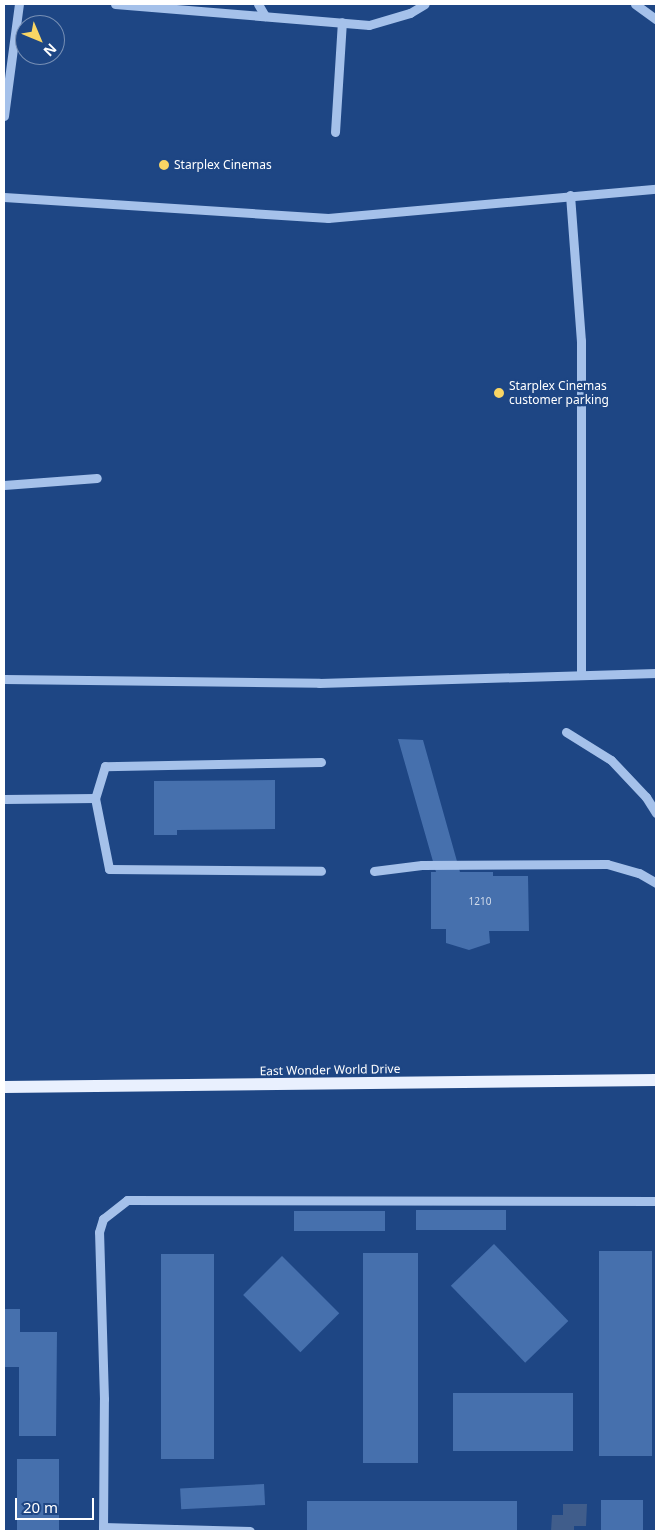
<!DOCTYPE html>
<style>
body{margin:0}
#map{position:relative;width:660px;height:1535px;overflow:hidden;background:#1e4684;font-family:"Noto Sans",sans-serif}
div>[style]{position:absolute}
.water>*{inset:0;background:#405d8b}
.building>*{inset:0;background:#4670ad;transform-origin:0 0}
.minor>*{height:9px;margin:-4.5px;padding:0 4.5px;transform-origin:4.5px;border-radius:4.5px;background:#a5c1ea}
.major>*{height:12px;margin:-6px;padding:0 6px;transform-origin:6px;border-radius:6px;background:#e9f0fe}
.dots>*{width:14px;height:14px;translate:-50% -50%;box-sizing:border-box;border:2px solid #1e4684;border-radius:50%}
span{translate:-50% -50%;white-space:nowrap;text-align:center;line-height:1.15;-webkit-text-stroke:4.5px #1e4684;paint-order:stroke}
.number-label{font-size:10px;color:#d1dbea}
.number-label span{-webkit-text-stroke-width:0}
.poi-label{font-size:12px;color:#fff}
.left{translate:0 -50%;text-align:left}
.street-label{font-size:12px;color:#fff}
.frame{position:absolute;inset:0;border:5px solid #fff;pointer-events:none}
.north{position:absolute;left:15px;top:15px;width:50px;height:50px;box-sizing:border-box;background:#1e4684;border:1px solid #7890b5;border-radius:50%;rotate:135deg;font-size:14px;font-weight:700;line-height:20px;text-align:center;color:#fff}
.north::after{content:'';display:block;margin:auto;width:18px;height:22px;background:#f9d564;clip-path:polygon(50% 0,100% 100%,50% 72%,0 100%)}
.scale{position:absolute;left:15px;top:1498px;width:79px;height:22px;box-sizing:border-box;border:2px solid #fff;border-top:0;padding-left:6px;font-size:15px;line-height:18px;white-space:nowrap;color:#fff;-webkit-text-stroke:4px #1e4684;paint-order:stroke}
</style>
<div id="map">
<div class="water">
<i style="clip-path:polygon(563px 1504px,587px 1504px,586px 1526px,574px 1526px,574px 1531px,551px 1531px,552px 1515px,563px 1515px)"></i>
</div>
<div class="building">
<i style="clip-path:polygon(398px 739px,423px 740px,460px 872px,493px 872px,493px 876px,528px 876px,529px 931px,489px 931px,490px 943px,469px 950px,446px 943px,446px 929px,431px 929px,431px 872px,436px 872px)"></i>
<i style="clip-path:polygon(275px 780px,275px 829px,177px 830px,177px 835px,154px 835px,154px 781px)"></i>
<i style="left:506px;top:1210px;width:20px;height:90px;rotate:90deg"></i>
<i style="left:385px;top:1211px;width:20px;height:91px;rotate:90deg"></i>
<i style="left:494px;top:1244px;width:107px;height:60px;rotate:46deg"></i>
<i style="left:599px;top:1251px;width:53px;height:205px"></i>
<i style="left:363px;top:1253px;width:55px;height:210px"></i>
<i style="left:161px;top:1254px;width:53px;height:205px"></i>
<i style="left:282px;top:1256px;width:81px;height:55px;rotate:45deg"></i>
<i style="clip-path:polygon(4px 1309px,20px 1309px,20px 1332px,57px 1332px,56px 1436px,19px 1436px,19px 1367px,4px 1367px)"></i>
<i style="left:453px;top:1393px;width:120px;height:58px"></i>
<i style="left:17px;top:1459px;width:42px;height:72px"></i>
<i style="left:264px;top:1484px;width:21px;height:84px;rotate:87deg"></i>
<i style="left:643px;top:1500px;width:31px;height:42px;rotate:90deg"></i>
<i style="left:307px;top:1501px;width:210px;height:30px"></i>
</div>
<div class="minor">
<i style="left:115px;top:4px;width:255px;rotate:4.7deg"></i>
<i style="left:369px;top:25px;width:43px;rotate:-16.3deg"></i>
<i style="left:410px;top:13px;width:17px;rotate:-31deg"></i>
<i style="left:258px;top:4px;width:14px;rotate:60deg"></i>
<i style="left:635px;top:4px;width:26px;rotate:36deg"></i>
<i style="left:4px;top:116px;width:113px;rotate:-82.4deg"></i>
<i style="left:335px;top:132px;width:110px;rotate:-86.4deg"></i>
<i style="left:570px;top:195px;width:146px;rotate:85.7deg"></i>
<i style="left:581px;top:341px;width:332px;rotate:90deg"></i>
<i style="left:4px;top:197px;width:325px;rotate:3.7deg"></i>
<i style="left:328px;top:218px;width:329px;rotate:-5.1deg"></i>
<i style="left:4px;top:485px;width:93px;rotate:-4.3deg"></i>
<i style="left:4px;top:679px;width:315px;rotate:0.7deg"></i>
<i style="left:319px;top:683px;width:337px;rotate:-1.7deg"></i>
<i style="left:566px;top:732px;width:53px;rotate:31.9deg"></i>
<i style="left:611px;top:760px;width:51px;rotate:46.6deg"></i>
<i style="left:646px;top:797px;width:19px;rotate:58deg"></i>
<i style="left:321px;top:762px;width:216px;rotate:178.9deg"></i>
<i style="left:105px;top:766px;width:34px;rotate:107deg"></i>
<i style="left:95px;top:798px;width:72px;rotate:78.8deg"></i>
<i style="left:109px;top:869px;width:212px;rotate:0.5deg"></i>
<i style="left:4px;top:799px;width:91px;rotate:-0.6deg"></i>
<i style="left:374px;top:871px;width:48px;rotate:-7.1deg"></i>
<i style="left:422px;top:865px;width:185px;rotate:-0.3deg"></i>
<i style="left:607px;top:864px;width:33px;rotate:16deg"></i>
<i style="left:639px;top:873px;width:20px;rotate:30deg"></i>
<i style="left:103px;top:1527px;width:147px;rotate:1.6deg"></i>
<i style="left:103px;top:1531px;width:132px;rotate:-89.6deg"></i>
<i style="left:104px;top:1399px;width:167px;rotate:-91.7deg"></i>
<i style="left:99px;top:1232px;width:14px;rotate:-73deg"></i>
<i style="left:103px;top:1219px;width:31px;rotate:-38deg"></i>
<i style="left:127px;top:1200px;width:529px;rotate:0.11deg"></i>
</div>
<div class="major">
<i style="left:4px;top:1087px;width:652px;rotate:-0.62deg"></i>
</div>
<div class="dots">
<i style="left:164px;top:165px;background:#f9d564"></i>
<i style="left:499px;top:393px;background:#f9d564"></i>
</div>
<div class="number-label">
<span style="left:480px;top:902px">1210</span>
</div>
<div class="poi-label">
<span class="left" style="left:174px;top:165px">Starplex Cinemas</span>
<span class="left" style="left:509px;top:393px">Starplex Cinemas<br>customer parking</span>
</div>
<div class="street-label">
<span style="left:330px;top:1070px;rotate:-1deg">East Wonder World Drive</span>
</div>
<div class="frame"></div>
<div class="north">N</div>
<div class="scale">20 m</div>
</div>
